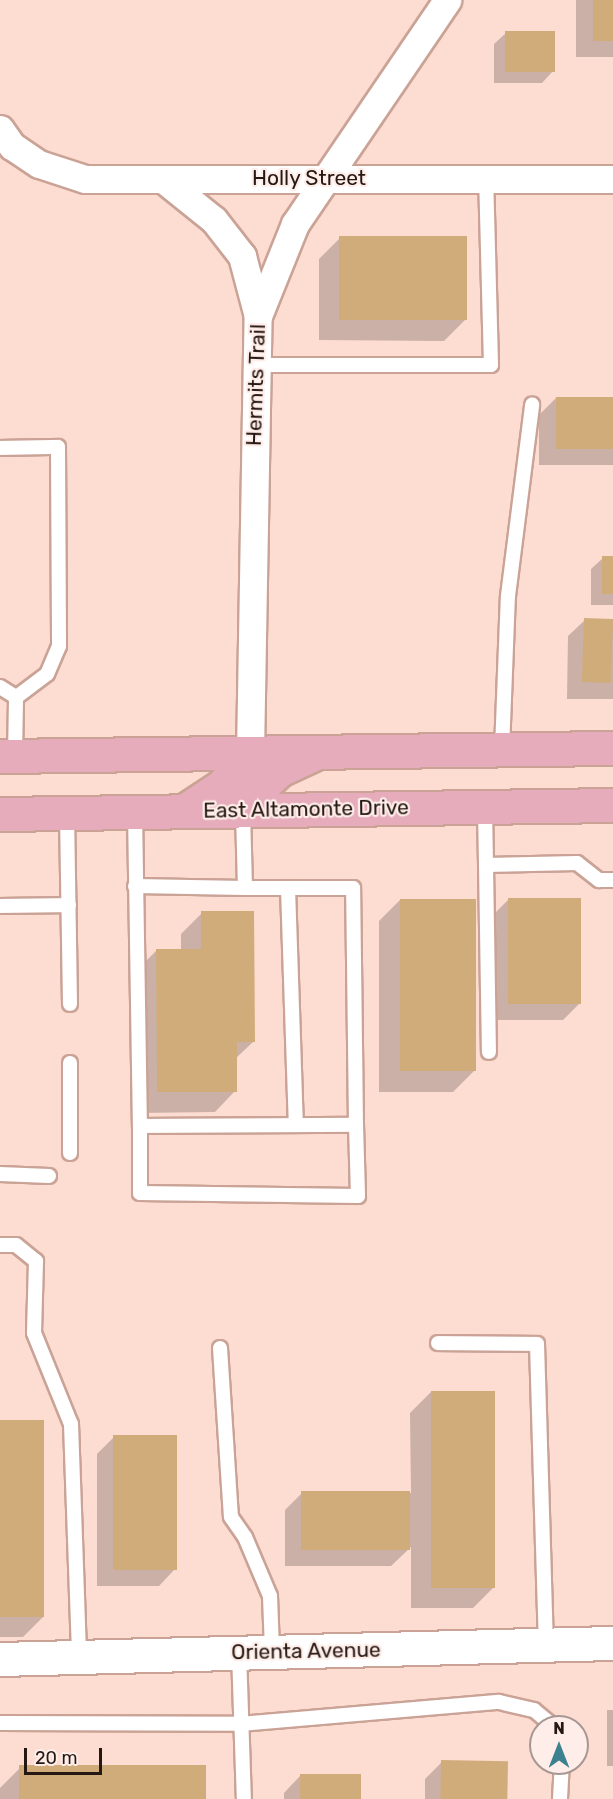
<!DOCTYPE html>
<style>
body{margin:0}
#map{position:relative;width:613px;height:1799px;overflow:hidden;background:#fddcd1;font-family:Rubik,sans-serif}
div>[style]{position:absolute}
.shadow>*{inset:0;background:#0003;transform-origin:0 0}
.building>*{inset:0;background:#d1ac7b;transform-origin:0 0}
.roads{filter:drop-shadow(2px 0 #caa396) drop-shadow(-2px 0 #caa396) drop-shadow(0 2px #caa396) drop-shadow(0 -2px #caa396)}
.lane>*{height:14px;margin:-7px;padding:0 7px;transform-origin:7px;border-radius:7px;background:#fff}
.street>*{height:27px;margin:-13.5px;padding:0 13.5px;transform-origin:13.5px;border-radius:13.5px;background:#fff}
.secondary>*{height:33px;margin:-16.5px;padding:0 16.5px;transform-origin:16.5px;border-radius:16.5px;background:#fff}
.primary>*{height:33px;margin:-16.5px;padding:0 16.5px;transform-origin:16.5px;border-radius:16.5px;background:#e6acbc}
span{translate:-50% -50%;white-space:nowrap;text-align:center;line-height:1.15;-webkit-text-stroke:4.5px #feede8;paint-order:stroke}
.street-label{font-size:21px;color:#251712}
.north{position:absolute;left:529px;top:1715px;width:60px;height:60px;box-sizing:border-box;background:#feede8;border:2px solid #a79792;border-radius:50%;rotate:0deg;font-size:16px;font-weight:700;line-height:24px;text-align:center;color:#251712}
.north::after{content:'';display:block;margin:auto;width:21px;height:27px;background:#3c818f;clip-path:polygon(50% 0,100% 100%,50% 72%,0 100%)}
.scale{position:absolute;left:24px;top:1748px;width:78px;height:27px;box-sizing:border-box;border:3px solid #251712;border-top:0;padding-left:8px;font-size:18px;line-height:21px;white-space:nowrap;color:#251712;-webkit-text-stroke:4px #feede8;paint-order:stroke}
</style>
<div id="map">
<div class="shadow">
<i style="left:576px;top:0;width:37px;height:57px"></i>
<i style="clip-path:polygon(506px 33px,553px 71px,542px 83px,494px 83px,494px 44px)"></i>
<i style="clip-path:polygon(340px 238px,465px 320px,444px 341px,319px 340px,319px 259px)"></i>
<i style="clip-path:polygon(556px 398px,613px 398px,613px 465px,539px 465px,539px 415px)"></i>
<i style="clip-path:polygon(603px 558px,613px 558px,613px 605px,591px 605px,591px 569px)"></i>
<i style="clip-path:polygon(585px 620px,613px 620px,613px 699px,567px 699px,568px 636px)"></i>
<i style="clip-path:polygon(509px 899px,580px 1003px,563px 1020px,492px 1020px,492px 916px)"></i>
<i style="clip-path:polygon(400px 900px,474px 1071px,453px 1092px,379px 1092px,379px 921px)"></i>
<i style="clip-path:polygon(202px 913px,253px 1042px,235px 1059px,235px 1091px,215px 1112px,136px 1113px,136px 971px,157px 950px,181px 950px,181px 934px)"></i>
<i style="clip-path:polygon(431px 1392px,494px 1587px,473px 1608px,411px 1608px,411px 1547px,391px 1566px,285px 1566px,285px 1510px,302px 1493px,411px 1493px,410px 1413px)"></i>
<i style="clip-path:polygon(0 1422px,44px 1616px,23px 1637px,0 1637px)"></i>
<i style="clip-path:polygon(114px 1437px,175px 1569px,159px 1586px,97px 1586px,97px 1454px)"></i>
<i style="left:613px;top:1710px;width:56px;height:6px;rotate:90deg"></i>
<i style="clip-path:polygon(442px 1762px,507px 1799px,425px 1799px,425px 1779px)"></i>
<i style="clip-path:polygon(20px 1768px,204px 1799px,0 1799px,0 1788px)"></i>
<i style="clip-path:polygon(300px 1776px,360px 1799px,284px 1799px,284px 1793px)"></i>
</div>
<div class="building">
<i style="left:593px;top:0;width:20px;height:41px"></i>
<i style="left:505px;top:31px;width:50px;height:41px"></i>
<i style="left:339px;top:236px;width:128px;height:84px"></i>
<i style="left:556px;top:397px;width:57px;height:52px"></i>
<i style="left:602px;top:556px;width:11px;height:38px"></i>
<i style="left:584px;top:618px;width:29px;height:64px;rotate:2deg"></i>
<i style="left:508px;top:898px;width:73px;height:106px"></i>
<i style="left:400px;top:899px;width:76px;height:172px"></i>
<i style="clip-path:polygon(201px 911px,254px 911px,255px 1042px,237px 1042px,237px 1092px,157px 1092px,156px 949px,201px 949px)"></i>
<i style="left:431px;top:1391px;width:64px;height:197px"></i>
<i style="left:44px;top:1420px;width:197px;height:44px;rotate:90deg"></i>
<i style="left:113px;top:1435px;width:64px;height:135px"></i>
<i style="left:301px;top:1491px;width:109px;height:59px"></i>
<i style="left:441px;top:1760px;width:67px;height:39px;rotate:1deg"></i>
<i style="left:206px;top:1765px;width:34px;height:187px;rotate:90deg"></i>
<i style="left:300px;top:1774px;width:61px;height:25px"></i>
</div>
<div class="roads">
<div class="lane">
<i style="left:256px;top:365px;width:235px"></i>
<i style="left:491px;top:365px;width:187px;rotate:-91.5deg"></i>
<i style="left:0;top:448px;width:58px;rotate:-1deg"></i>
<i style="left:58px;top:447px;width:199px;rotate:89.7deg"></i>
<i style="left:59px;top:646px;width:30px;rotate:113deg"></i>
<i style="left:47px;top:674px;width:39px;rotate:143deg"></i>
<i style="left:0;top:687px;width:19px;rotate:32deg"></i>
<i style="left:502px;top:750px;width:154px;rotate:-87.8deg"></i>
<i style="left:508px;top:596px;width:193px;rotate:-82.8deg"></i>
<i style="left:15px;top:756px;width:59px;rotate:-89deg"></i>
<i style="left:485px;top:807px;width:58px;rotate:89deg"></i>
<i style="left:486px;top:865px;width:91px;rotate:-1.3deg"></i>
<i style="left:577px;top:863px;width:28px;rotate:38deg"></i>
<i style="left:599px;top:880px;width:14px"></i>
<i style="left:135px;top:812px;width:314px;rotate:89.1deg"></i>
<i style="left:140px;top:1126px;width:216px;rotate:-0.3deg"></i>
<i style="left:356px;top:1125px;width:237px;rotate:-90.7deg"></i>
<i style="left:353px;top:888px;width:108px;rotate:180deg"></i>
<i style="left:245px;top:888px;width:78px;rotate:-91.5deg"></i>
<i style="left:67px;top:813px;width:191px;rotate:89.1deg"></i>
<i style="left:486px;top:865px;width:187px;rotate:89.1deg"></i>
<i style="left:135px;top:886px;width:110px;rotate:1deg"></i>
<i style="left:288px;top:888px;width:237px;rotate:88.1deg"></i>
<i style="left:0;top:906px;width:69px;rotate:-0.8deg"></i>
<i style="left:140px;top:1126px;width:67px;rotate:90deg"></i>
<i style="left:140px;top:1193px;width:218px;rotate:0.8deg"></i>
<i style="left:358px;top:1196px;width:71px;rotate:-91.6deg"></i>
<i style="left:70px;top:1153px;width:90px;rotate:-90deg"></i>
<i style="left:0;top:1174px;width:49px;rotate:2.3deg"></i>
<i style="left:0;top:1245px;width:16px"></i>
<i style="left:16px;top:1245px;width:26px;rotate:39deg"></i>
<i style="left:36px;top:1261px;width:72px;rotate:91.6deg"></i>
<i style="left:34px;top:1333px;width:98px;rotate:67.9deg"></i>
<i style="left:71px;top:1424px;width:234px;rotate:88deg"></i>
<i style="left:438px;top:1343px;width:99px;rotate:0.6deg"></i>
<i style="left:537px;top:1344px;width:301px;rotate:88.3deg"></i>
<i style="left:220px;top:1348px;width:169px;rotate:86.3deg"></i>
<i style="left:231px;top:1517px;width:24px;rotate:55deg"></i>
<i style="left:245px;top:1537px;width:64px;rotate:67deg"></i>
<i style="left:270px;top:1596px;width:55px;rotate:87.9deg"></i>
<i style="left:239px;top:1652px;width:147px;rotate:88.1deg"></i>
<i style="left:0;top:1723px;width:240px;rotate:0.2deg"></i>
<i style="left:240px;top:1724px;width:260px;rotate:-4.9deg"></i>
<i style="left:499px;top:1702px;width:36px;rotate:13deg"></i>
<i style="left:534px;top:1710px;width:26px;rotate:40deg"></i>
<i style="left:560px;top:1799px;width:36px;rotate:-87deg"></i>
</div>
<div class="street">
<i style="left:0;top:129px;width:21px;rotate:55deg"></i>
<i style="left:12px;top:146px;width:32px;rotate:34deg"></i>
<i style="left:39px;top:164px;width:48px;rotate:18.1deg"></i>
<i style="left:85px;top:179px;width:528px"></i>
<i style="left:163px;top:179px;width:65px;rotate:38.8deg"></i>
<i style="left:214px;top:220px;width:46px;rotate:52.1deg"></i>
<i style="left:242px;top:256px;width:62px;rotate:75.1deg"></i>
<i style="left:250px;top:753px;width:437px;rotate:-89deg"></i>
<i style="left:258px;top:316px;width:99px;rotate:-68.1deg"></i>
<i style="left:295px;top:224px;width:271px;rotate:-55.8deg"></i>
</div>
<div class="secondary">
<i style="left:0;top:1659px;width:613px;rotate:-1.5deg"></i>
</div>
<div class="primary">
<i style="left:0;top:756px;width:613px;rotate:-0.75deg"></i>
<i style="left:243px;top:810px;width:17px;rotate:-57deg"></i>
<i style="left:252px;top:796px;width:37px;rotate:-44deg"></i>
<i style="left:279px;top:770px;width:38px;rotate:-25deg"></i>
<i style="left:184px;top:811px;width:45px;rotate:-33.3deg"></i>
<i style="left:222px;top:786px;width:43px;rotate:-49.7deg"></i>
<i style="left:0;top:814px;width:613px;rotate:-0.84deg"></i>
</div>
</div>
<div class="street-label">
<span style="left:309px;top:178px">Holly Street</span>
<span style="left:256px;top:385px;rotate:-88deg">Hermits Trail</span>
<span style="left:306px;top:809px;rotate:-1deg">East Altamonte Drive</span>
<span style="left:306px;top:1651px;rotate:-1deg">Orienta Avenue</span>
</div>
<div class="north">N</div>
<div class="scale">20 m</div>
</div>
